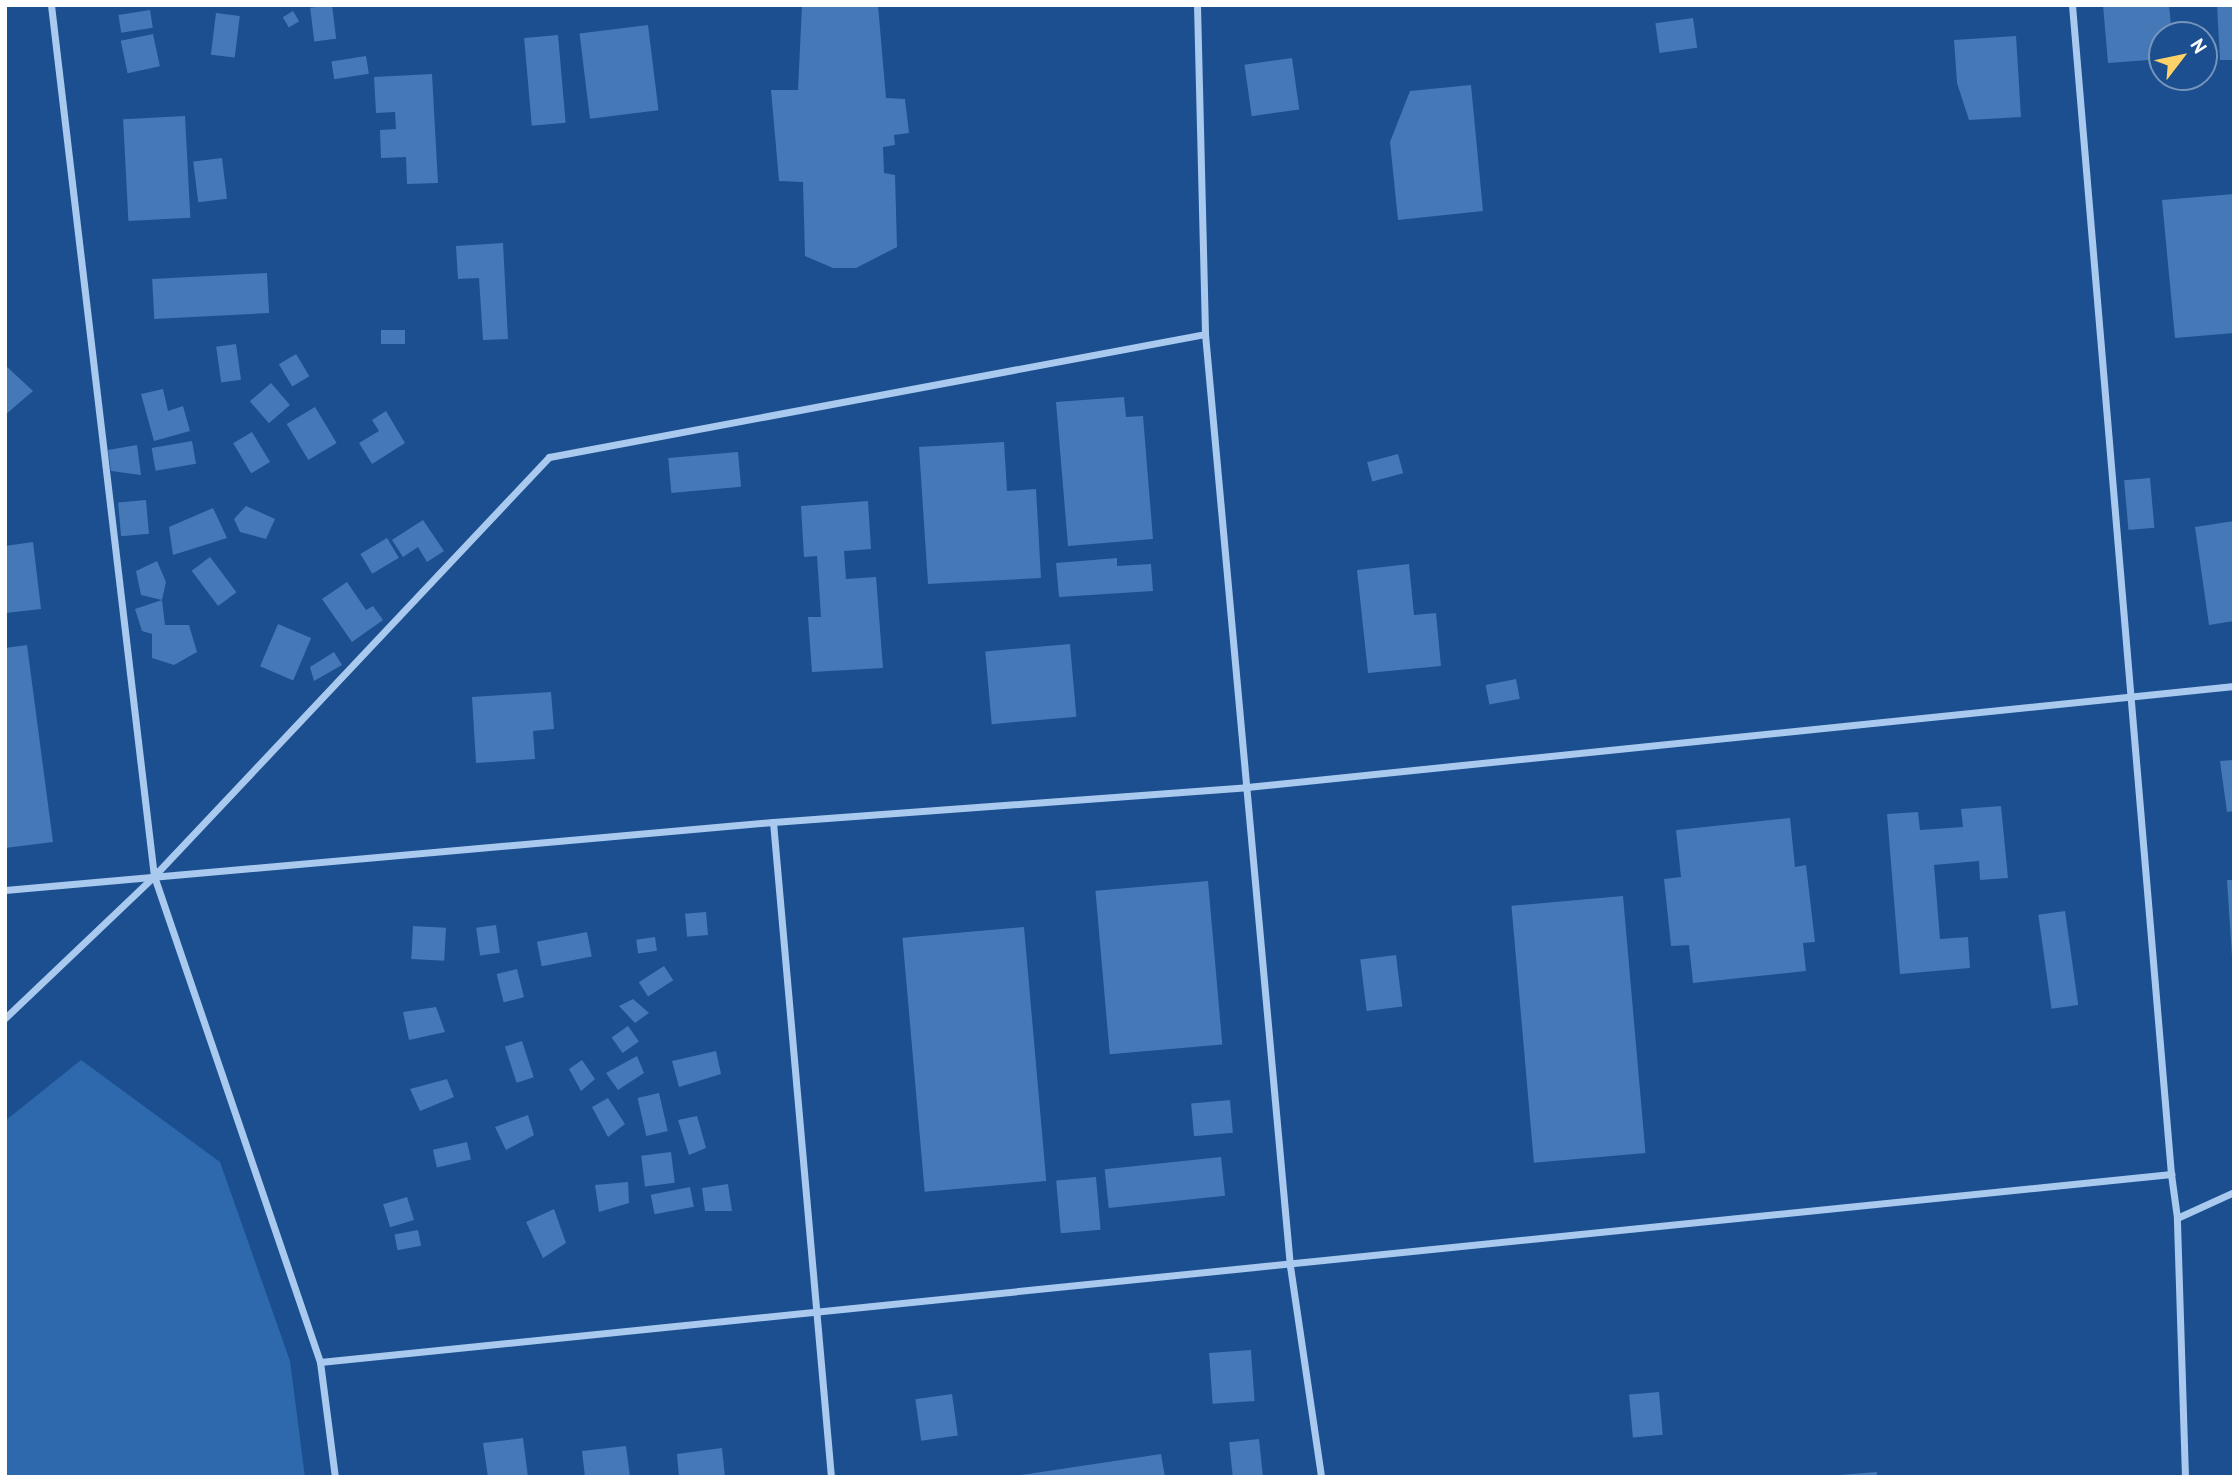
<!DOCTYPE html>
<style>
body{margin:0}
#map{position:relative;width:2239px;height:1482px;overflow:hidden;background:#1b4f8f;font-family:"PT Sans",sans-serif}
div>[style]{position:absolute}
.green>*{inset:0;background:#2e69ad}
.building>*{inset:0;background:#4478b7;transform-origin:0 0}
.minor>*{height:7px;margin:-3.5px;padding:0 3.5px;transform-origin:3.5px;border-radius:3.5px;background:#a9c9ee}
span{translate:-50% -50%;white-space:nowrap;text-align:center;line-height:1.15;-webkit-text-stroke:5px #1b4f8f;paint-order:stroke}
.frame{position:absolute;inset:0;border:7px solid #fff;pointer-events:none}
.north{position:absolute;left:2148px;top:21px;width:70px;height:70px;box-sizing:border-box;background:#1b4f8f;border:2px solid #7695bc;border-radius:50%;rotate:58deg;font-size:19px;font-weight:700;line-height:28px;text-align:center;color:#fff}
.north::after{content:'';display:block;margin:auto;width:24px;height:32px;background:#ffd166;clip-path:polygon(50% 0,100% 100%,50% 72%,0 100%)}
</style>
<div id="map">
<div class="green">
<i style="clip-path:polygon(81px 1060px,220px 1162px,290px 1361px,305px 1477px,5px 1477px,5px 1121px)"></i>
</div>
<div class="building">
<i style="left:332px;top:5px;width:34px;height:22px;rotate:83deg"></i>
<i style="clip-path:polygon(802px 5px,878px 5px,886px 98px,905px 99px,909px 133px,894px 135px,895px 145px,883px 147px,884px 173px,895px 175px,897px 247px,856px 268px,833px 268px,805px 256px,803px 182px,779px 181px,771px 90px,798px 90px)"></i>
<i style="clip-path:polygon(2103px 5px,2169px 5px,2172px 35px,2162px 35px,2162px 59px,2108px 63px)"></i>
<i style="clip-path:polygon(2217px 5px,2234px 5px,2234px 60px,2220px 60px)"></i>
<i style="left:150px;top:10px;width:18px;height:32px;rotate:81deg"></i>
<i style="left:293px;top:11px;width:12px;height:12px;rotate:59deg"></i>
<i style="left:216px;top:13px;width:24px;height:42px;rotate:7deg"></i>
<i style="left:1693px;top:18px;width:30px;height:38px;rotate:82deg"></i>
<i style="left:648px;top:25px;width:86px;height:69px;rotate:83deg"></i>
<i style="left:153px;top:34px;width:33px;height:33px;rotate:78deg"></i>
<i style="left:558px;top:35px;width:88px;height:34px;rotate:85deg"></i>
<i style="clip-path:polygon(2016px 36px,2021px 117px,1969px 120px,1957px 83px,1954px 40px)"></i>
<i style="left:366px;top:56px;width:18px;height:35px;rotate:81deg"></i>
<i style="left:1292px;top:58px;width:52px;height:48px;rotate:82deg"></i>
<i style="clip-path:polygon(432px 74px,438px 183px,407px 184px,406px 157px,381px 158px,380px 130px,396px 129px,395px 112px,376px 113px,374px 77px)"></i>
<i style="clip-path:polygon(1471px 85px,1483px 211px,1398px 220px,1390px 142px,1410px 91px)"></i>
<i style="left:185px;top:116px;width:102px;height:62px;rotate:87deg"></i>
<i style="left:222px;top:158px;width:41px;height:29px;rotate:83deg"></i>
<i style="clip-path:polygon(2234px 194px,2234px 333px,2175px 338px,2162px 200px)"></i>
<i style="clip-path:polygon(503px 243px,508px 339px,483px 340px,479px 278px,458px 279px,456px 246px)"></i>
<i style="left:267px;top:273px;width:40px;height:115px;rotate:87deg"></i>
<i style="left:381px;top:330px;width:24px;height:14px"></i>
<i style="left:236px;top:344px;width:36px;height:20px;rotate:82deg"></i>
<i style="left:296px;top:354px;width:26px;height:20px;rotate:59deg"></i>
<i style="clip-path:polygon(5px 365px,33px 391px,5px 415px)"></i>
<i style="left:271px;top:383px;width:29px;height:28px;rotate:49deg"></i>
<i style="clip-path:polygon(163px 389px,168px 411px,183px 406px,190px 431px,154px 441px,141px 394px)"></i>
<i style="clip-path:polygon(1124px 397px,1126px 417px,1143px 416px,1153px 539px,1068px 546px,1056px 402px)"></i>
<i style="left:315px;top:407px;width:42px;height:33px;rotate:59deg"></i>
<i style="clip-path:polygon(386px 411px,405px 443px,372px 464px,359px 443px,379px 431px,372px 420px)"></i>
<i style="left:252px;top:432px;width:35px;height:22px;rotate:59deg"></i>
<i style="left:192px;top:441px;width:23px;height:41px;rotate:80deg"></i>
<i style="clip-path:polygon(1004px 442px,1007px 491px,1036px 489px,1041px 578px,928px 584px,919px 447px)"></i>
<i style="clip-path:polygon(137px 445px,141px 475px,111px 471px,108px 450px)"></i>
<i style="left:738px;top:452px;width:35px;height:70px;rotate:85deg"></i>
<i style="left:1398px;top:454px;width:20px;height:32px;rotate:75deg"></i>
<i style="left:2150px;top:478px;width:50px;height:26px;rotate:85deg"></i>
<i style="left:146px;top:500px;width:34px;height:28px;rotate:85deg"></i>
<i style="clip-path:polygon(868px 501px,871px 549px,844px 551px,846px 579px,876px 577px,883px 668px,812px 672px,808px 617px,821px 617px,817px 556px,804px 557px,801px 506px)"></i>
<i style="clip-path:polygon(246px 506px,275px 519px,266px 539px,240px 532px,234px 519px)"></i>
<i style="clip-path:polygon(213px 508px,227px 538px,173px 555px,169px 527px)"></i>
<i style="clip-path:polygon(423px 520px,444px 551px,427px 562px,418px 547px,403px 557px,392px 540px)"></i>
<i style="clip-path:polygon(2234px 521px,2234px 621px,2209px 625px,2195px 527px)"></i>
<i style="left:387px;top:538px;width:23px;height:31px;rotate:59deg"></i>
<i style="clip-path:polygon(33px 542px,41px 609px,6px 613px,5px 546px)"></i>
<i style="left:210px;top:557px;width:44px;height:23px;rotate:53deg"></i>
<i style="clip-path:polygon(1117px 558px,1117px 566px,1151px 564px,1153px 591px,1059px 597px,1056px 563px)"></i>
<i style="clip-path:polygon(157px 561px,166px 582px,162px 600px,141px 595px,136px 571px)"></i>
<i style="clip-path:polygon(1409px 564px,1414px 615px,1436px 613px,1441px 666px,1368px 673px,1357px 570px)"></i>
<i style="clip-path:polygon(347px 582px,366px 610px,373px 606px,383px 620px,352px 642px,322px 599px)"></i>
<i style="clip-path:polygon(162px 600px,165px 625px,189px 625px,197px 652px,174px 665px,152px 658px,152px 634px,142px 631px,135px 609px)"></i>
<i style="left:278px;top:624px;width:36px;height:46px;rotate:23deg"></i>
<i style="left:1070px;top:644px;width:73px;height:85px;rotate:85deg"></i>
<i style="clip-path:polygon(27px 645px,53px 842px,5px 848px,5px 648px)"></i>
<i style="clip-path:polygon(334px 652px,342px 665px,314px 681px,310px 667px)"></i>
<i style="left:1516px;top:679px;width:20px;height:31px;rotate:79deg"></i>
<i style="clip-path:polygon(551px 692px,554px 729px,533px 731px,535px 759px,476px 763px,472px 697px)"></i>
<i style="clip-path:polygon(2234px 760px,2234px 811px,2227px 812px,2220px 761px)"></i>
<i style="clip-path:polygon(2001px 806px,2008px 878px,1980px 880px,1979px 861px,1934px 865px,1940px 939px,1968px 937px,1970px 968px,1900px 974px,1887px 814px,1918px 812px,1920px 830px,1963px 827px,1961px 809px)"></i>
<i style="clip-path:polygon(1790px 818px,1795px 867px,1806px 865px,1815px 942px,1803px 943px,1806px 971px,1693px 983px,1689px 945px,1671px 946px,1664px 879px,1681px 877px,1676px 830px)"></i>
<i style="clip-path:polygon(2227px 880px,2234px 880px,2234px 957px,2232px 957px)"></i>
<i style="left:1208px;top:881px;width:164px;height:113px;rotate:85deg"></i>
<i style="left:1623px;top:896px;width:258px;height:112px;rotate:85deg"></i>
<i style="left:2065px;top:911px;width:95px;height:27px;rotate:82deg"></i>
<i style="left:706px;top:912px;width:23px;height:21px;rotate:85deg"></i>
<i style="left:496px;top:925px;width:28px;height:20px;rotate:82deg"></i>
<i style="left:413px;top:926px;width:33px;height:33px;rotate:3deg"></i>
<i style="left:1024px;top:927px;width:255px;height:122px;rotate:85deg"></i>
<i style="left:587px;top:932px;width:25px;height:51px;rotate:79deg"></i>
<i style="left:655px;top:937px;width:14px;height:19px;rotate:82deg"></i>
<i style="left:1396px;top:955px;width:52px;height:36px;rotate:83deg"></i>
<i style="left:664px;top:966px;width:17px;height:30px;rotate:57deg"></i>
<i style="left:517px;top:969px;width:29px;height:21px;rotate:76deg"></i>
<i style="clip-path:polygon(633px 999px,649px 1013px,635px 1023px,619px 1006px)"></i>
<i style="clip-path:polygon(436px 1007px,445px 1032px,409px 1040px,403px 1012px)"></i>
<i style="left:628px;top:1026px;width:19px;height:20px;rotate:55deg"></i>
<i style="left:522px;top:1041px;width:38px;height:18px;rotate:72deg"></i>
<i style="clip-path:polygon(716px 1051px,721px 1074px,679px 1087px,672px 1061px)"></i>
<i style="clip-path:polygon(637px 1056px,644px 1073px,618px 1090px,606px 1073px)"></i>
<i style="clip-path:polygon(582px 1060px,595px 1079px,581px 1091px,569px 1069px)"></i>
<i style="clip-path:polygon(447px 1079px,454px 1097px,420px 1111px,410px 1089px)"></i>
<i style="left:659px;top:1093px;width:39px;height:22px;rotate:77deg"></i>
<i style="clip-path:polygon(608px 1098px,625px 1124px,608px 1137px,592px 1107px)"></i>
<i style="left:1230px;top:1100px;width:33px;height:39px;rotate:85deg"></i>
<i style="clip-path:polygon(528px 1115px,534px 1135px,506px 1150px,495px 1127px)"></i>
<i style="clip-path:polygon(697px 1116px,706px 1148px,689px 1155px,678px 1120px)"></i>
<i style="left:467px;top:1142px;width:18px;height:35px;rotate:77deg"></i>
<i style="left:671px;top:1152px;width:31px;height:30px;rotate:83deg"></i>
<i style="left:1221px;top:1157px;width:39px;height:117px;rotate:84deg"></i>
<i style="left:1096px;top:1177px;width:53px;height:40px;rotate:85deg"></i>
<i style="clip-path:polygon(628px 1182px,629px 1203px,599px 1212px,595px 1185px)"></i>
<i style="clip-path:polygon(728px 1184px,732px 1211px,705px 1211px,702px 1188px)"></i>
<i style="left:690px;top:1187px;width:20px;height:40px;rotate:79deg"></i>
<i style="left:407px;top:1197px;width:24px;height:25px;rotate:73deg"></i>
<i style="clip-path:polygon(554px 1209px,566px 1243px,543px 1258px,526px 1222px)"></i>
<i style="left:418px;top:1230px;width:16px;height:24px;rotate:79deg"></i>
<i style="left:1251px;top:1350px;width:51px;height:42px;rotate:86deg"></i>
<i style="left:1659px;top:1392px;width:43px;height:30px;rotate:85deg"></i>
<i style="left:952px;top:1394px;width:42px;height:37px;rotate:82deg"></i>
<i style="clip-path:polygon(523px 1438px,528px 1477px,488px 1477px,483px 1443px)"></i>
<i style="left:1259px;top:1439px;width:38px;height:30px;rotate:84deg"></i>
<i style="clip-path:polygon(626px 1446px,630px 1477px,585px 1477px,582px 1451px)"></i>
<i style="clip-path:polygon(722px 1448px,725px 1477px,679px 1477px,677px 1454px)"></i>
<i style="clip-path:polygon(1161px 1454px,1165px 1477px,1022px 1477px,1021px 1475px)"></i>
<i style="clip-path:polygon(1877px 1472px,1877px 1477px,1840px 1477px,1839px 1475px)"></i>
</div>
<div class="minor">
<i style="left:51px;top:5px;width:877px;rotate:83.26deg"></i>
<i style="left:154px;top:876px;width:514px;rotate:71.14deg"></i>
<i style="left:320px;top:1362px;width:116px;rotate:82.6deg"></i>
<i style="left:1197px;top:5px;width:329px;rotate:88.6deg"></i>
<i style="left:1205px;top:334px;width:936px;rotate:84.79deg"></i>
<i style="left:1290px;top:1266px;width:213px;rotate:81.6deg"></i>
<i style="left:2072px;top:5px;width:1173px;rotate:85.16deg"></i>
<i style="left:773px;top:822px;width:658px;rotate:84.94deg"></i>
<i style="left:5px;top:890px;width:771px;rotate:-5.06deg"></i>
<i style="left:773px;top:822px;width:475px;rotate:-4.2deg"></i>
<i style="left:1247px;top:787px;width:992px;rotate:-5.84deg"></i>
<i style="left:5px;top:1018px;width:206px;rotate:-43.6deg"></i>
<i style="left:154px;top:876px;width:576px;rotate:-46.69deg"></i>
<i style="left:549px;top:457px;width:667px;rotate:-10.62deg"></i>
<i style="left:320px;top:1362px;width:1861px;rotate:-5.8deg"></i>
<i style="left:2171px;top:1174px;width:44px;rotate:82.2deg"></i>
<i style="left:2185px;top:1477px;width:259px;rotate:-91.8deg"></i>
<i style="left:2177px;top:1218px;width:63px;rotate:-24.5deg"></i>
</div>
<div class="frame"></div>
<div class="north">N</div>
</div>
